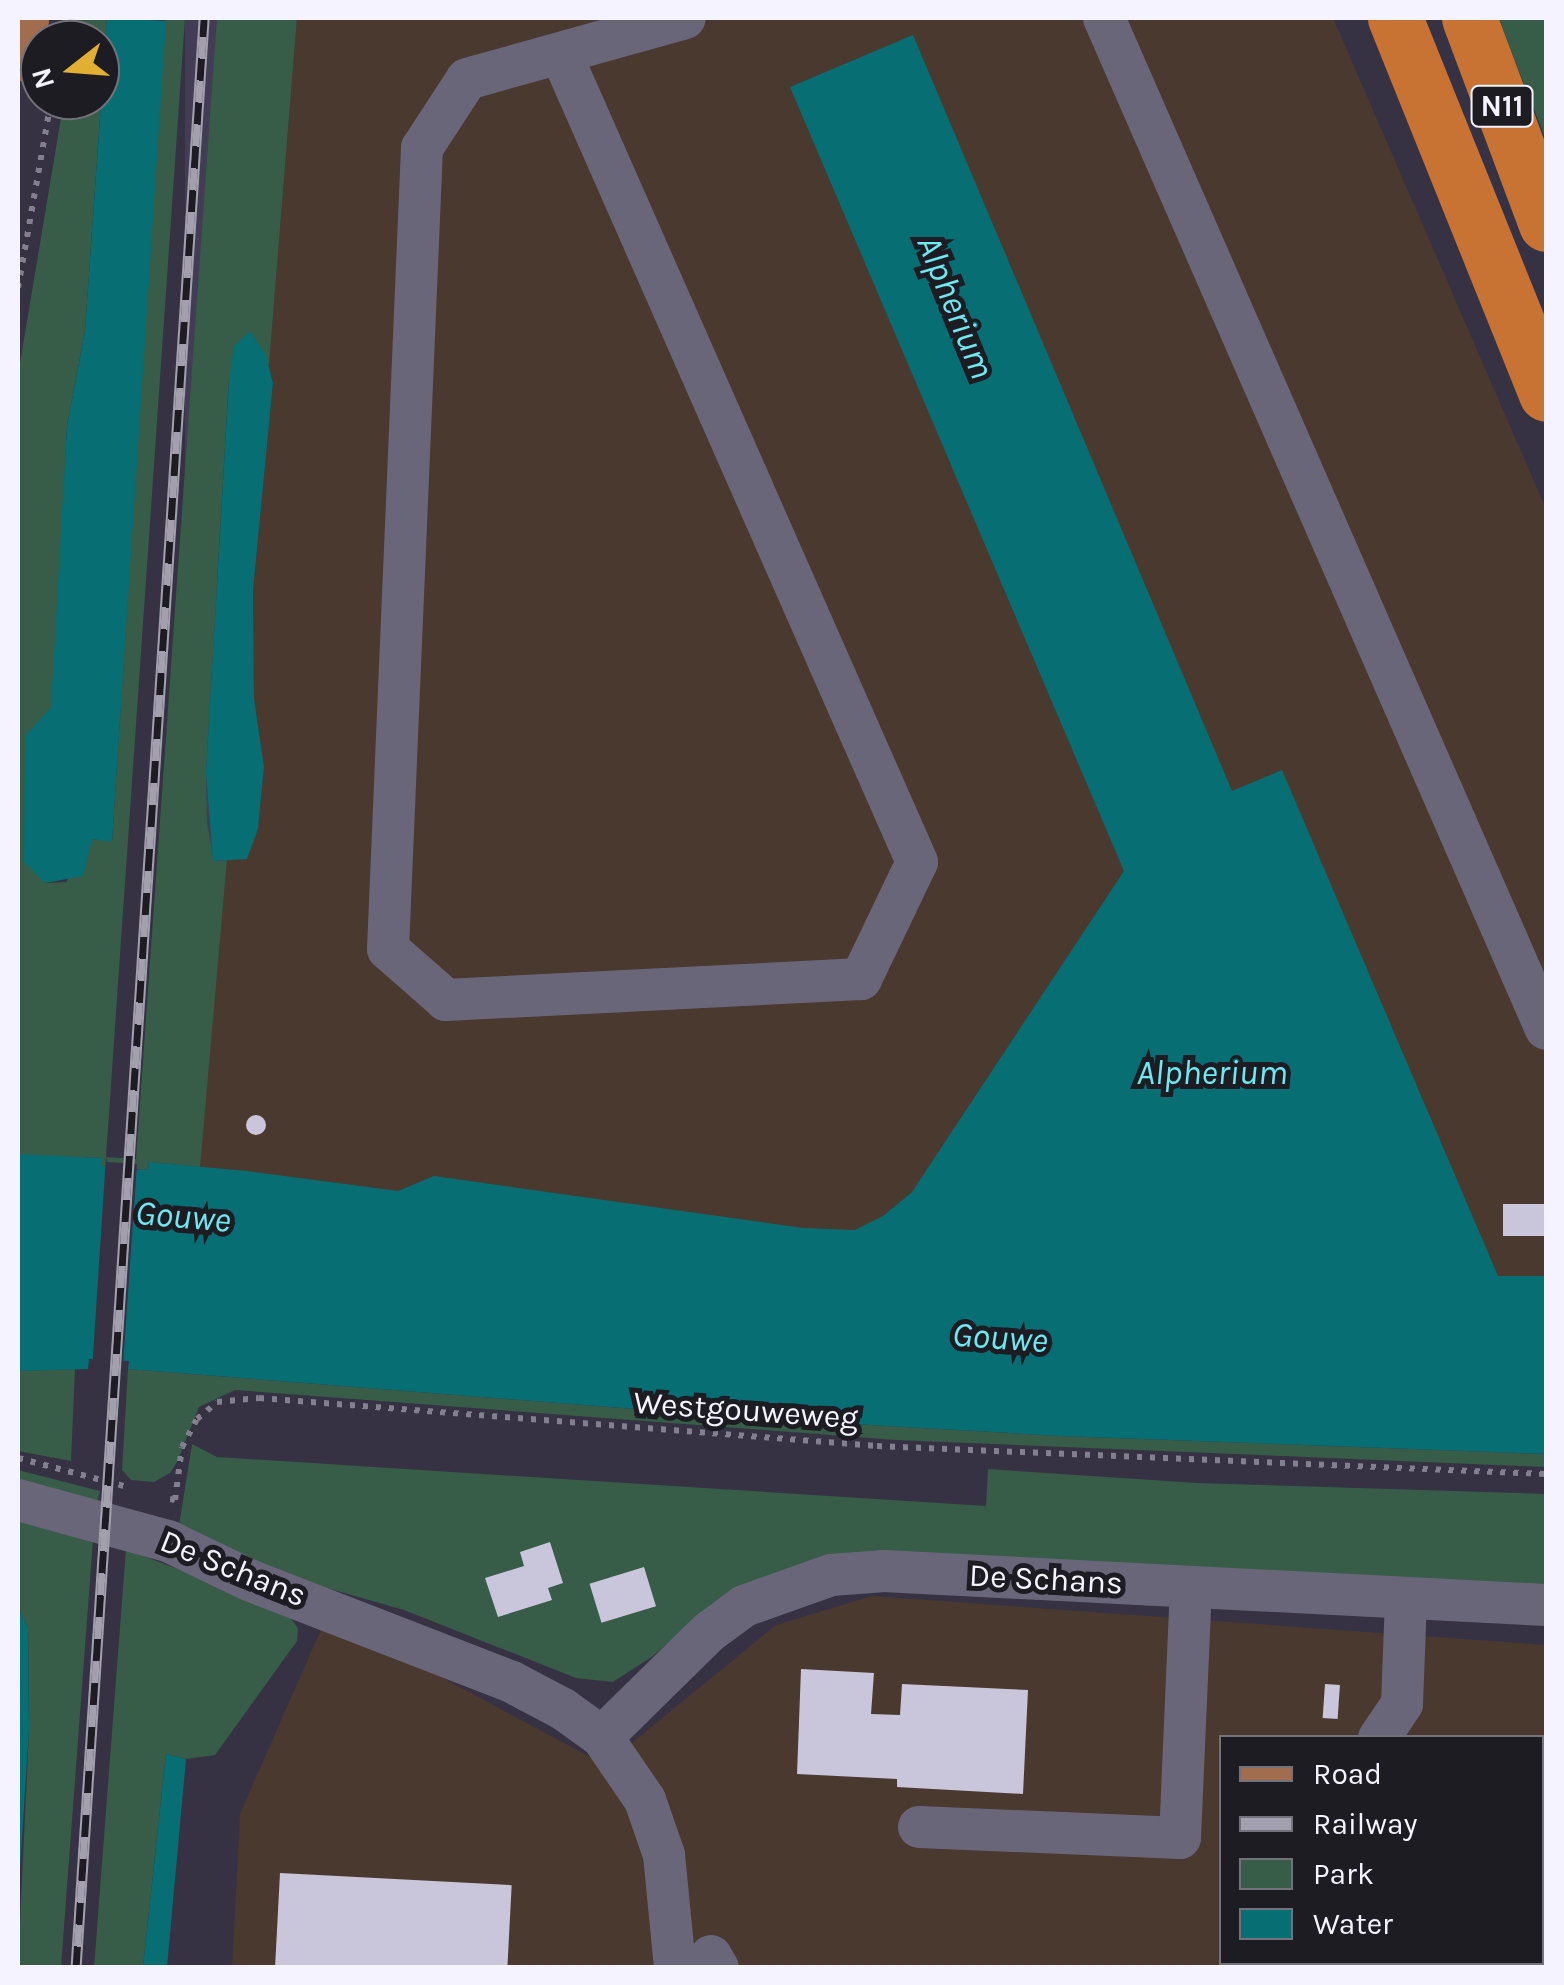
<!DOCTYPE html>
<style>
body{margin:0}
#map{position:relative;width:1564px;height:1985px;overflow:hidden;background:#363244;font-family:Karla,sans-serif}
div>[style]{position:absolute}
.built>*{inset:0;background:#423d54;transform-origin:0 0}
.industrial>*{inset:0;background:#4a392f}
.green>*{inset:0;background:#375c47}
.water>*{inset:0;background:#076e74}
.pier>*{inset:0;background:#363244}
.building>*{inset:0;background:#c9c5da;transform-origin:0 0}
.round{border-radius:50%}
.path>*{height:6px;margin-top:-3px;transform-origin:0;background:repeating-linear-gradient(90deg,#827f8f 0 5px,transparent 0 13px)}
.minor>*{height:42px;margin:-21px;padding:0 21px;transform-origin:21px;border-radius:21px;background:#696679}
.major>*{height:55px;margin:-27.5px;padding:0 27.5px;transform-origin:27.5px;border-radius:27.5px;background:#a26d4f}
.highway>*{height:55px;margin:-27.5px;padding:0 27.5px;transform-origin:27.5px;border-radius:27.5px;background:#c87233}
.rail>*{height:11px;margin-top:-5.5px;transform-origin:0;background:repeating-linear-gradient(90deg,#1d1c23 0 22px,#a3a0ae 0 44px);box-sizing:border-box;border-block:2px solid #a3a0ae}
span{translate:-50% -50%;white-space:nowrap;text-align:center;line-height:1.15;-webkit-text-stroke:10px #1d1c23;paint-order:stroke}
.shield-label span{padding:2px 8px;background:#1d1c23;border:2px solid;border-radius:8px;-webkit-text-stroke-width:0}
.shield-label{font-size:30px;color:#f5f3ff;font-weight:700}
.street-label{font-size:32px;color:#f5f3ff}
.water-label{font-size:35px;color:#6ce9f1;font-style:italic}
.frame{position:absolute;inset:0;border:20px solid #f5f3ff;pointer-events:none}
.legend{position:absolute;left:1219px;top:1735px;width:325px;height:230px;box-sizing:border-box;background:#1d1c23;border:2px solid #73727b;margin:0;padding:12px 18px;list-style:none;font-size:30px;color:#f5f3ff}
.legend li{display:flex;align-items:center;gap:20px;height:50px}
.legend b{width:50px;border:2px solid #73727b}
.north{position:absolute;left:20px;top:20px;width:100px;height:100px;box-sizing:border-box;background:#1d1c23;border:2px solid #73727b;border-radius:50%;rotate:253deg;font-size:28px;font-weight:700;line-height:40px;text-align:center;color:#f5f3ff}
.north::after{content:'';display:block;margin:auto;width:35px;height:45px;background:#e1af34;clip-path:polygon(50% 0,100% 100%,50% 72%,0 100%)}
</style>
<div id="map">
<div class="built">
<i style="left:185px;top:18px;width:32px;height:1142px"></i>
</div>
<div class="industrial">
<i style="clip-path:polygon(297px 18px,1333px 18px,1546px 509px,1546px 1298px,198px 1181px,227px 860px,247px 858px,258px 829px,264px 767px,254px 698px,253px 591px,273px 383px,269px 365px)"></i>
<i style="clip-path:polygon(evenodd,872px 1596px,1546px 1645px,1546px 1967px,232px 1968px,240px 1814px,327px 1616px,605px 1765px,776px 1625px,872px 1596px,1222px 1738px,1542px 1738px,1542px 1962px,1222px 1962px,1222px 1738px)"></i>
</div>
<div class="green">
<i style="clip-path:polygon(73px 18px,107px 18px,85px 331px,67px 426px,45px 883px,66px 882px,92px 839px,112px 841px,165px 18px,185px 18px,106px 1157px,136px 1159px,217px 18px,297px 18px,269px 365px,250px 332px,229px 379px,206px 773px,207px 823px,214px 861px,227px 860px,200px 1167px,149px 1162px,148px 1169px,142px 1170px,102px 1166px,102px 1158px,18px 1155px,18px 375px,64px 100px,100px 100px,100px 40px,70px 40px)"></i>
<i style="clip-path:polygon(1499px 18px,1546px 18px,1546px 140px,1513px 56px)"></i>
<i style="clip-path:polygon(75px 1369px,71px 1461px,18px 1451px,18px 1371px)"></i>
<i style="clip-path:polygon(128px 1369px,749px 1418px,1061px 1436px,1546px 1454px,1546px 1467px,896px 1440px,235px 1390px,199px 1407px,177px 1462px,170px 1473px,154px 1482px,131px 1480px,122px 1470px)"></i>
<i style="clip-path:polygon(192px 1444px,217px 1457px,986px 1506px,988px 1469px,1197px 1483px,1546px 1494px,1546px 1590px,885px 1556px,718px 1600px,653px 1656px,613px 1682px,576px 1678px,404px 1610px,176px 1545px)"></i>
<i style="clip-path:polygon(18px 1470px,100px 1491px,98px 1501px,18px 1482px)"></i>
<i style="clip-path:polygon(18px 1522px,93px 1540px,61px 1967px,18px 1967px,29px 1729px,28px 1628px,18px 1607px)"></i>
<i style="clip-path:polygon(126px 1549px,285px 1611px,298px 1628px,297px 1641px,215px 1755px,186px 1759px,166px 1754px,143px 1967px,94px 1968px)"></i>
</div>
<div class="water">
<i style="clip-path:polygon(107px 18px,166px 21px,112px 842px,92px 839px,83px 876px,45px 883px,24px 862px,25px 736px,51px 707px,67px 426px,85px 331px)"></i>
<i style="clip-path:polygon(913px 35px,1232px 791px,1282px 770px,1498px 1276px,1546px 1276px,1546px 1454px,1060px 1436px,749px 1418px,128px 1369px,129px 1361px,89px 1359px,88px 1369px,18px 1371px,18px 1154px,102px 1158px,102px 1166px,142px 1170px,148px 1169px,149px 1162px,247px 1171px,398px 1191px,434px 1176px,803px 1228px,855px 1230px,883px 1216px,912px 1192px,1124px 871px,790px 87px)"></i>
<i style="clip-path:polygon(250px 331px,266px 355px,273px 383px,253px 591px,254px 698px,264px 767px,258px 829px,247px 859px,213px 861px,206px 773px,229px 379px,234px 346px)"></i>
<i style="clip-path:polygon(18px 1607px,28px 1628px,29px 1729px,18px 1900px)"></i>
<i style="clip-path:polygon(166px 1754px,186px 1759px,167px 1967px,143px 1967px)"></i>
</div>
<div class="pier">
<i style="clip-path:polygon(106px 1157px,107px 1162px,137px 1164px,123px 1366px,93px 1364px,92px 1371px)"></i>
</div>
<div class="building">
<i class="round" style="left:246px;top:1115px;width:20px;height:20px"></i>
<i style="left:1503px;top:1204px;width:43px;height:32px"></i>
<i style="clip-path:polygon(550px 1542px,563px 1583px,548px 1588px,552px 1600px,498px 1617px,485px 1578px,524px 1566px,520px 1552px)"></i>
<i style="left:644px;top:1567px;width:41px;height:57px;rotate:73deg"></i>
<i style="clip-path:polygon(801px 1669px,874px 1673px,871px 1714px,900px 1715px,902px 1684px,1028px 1690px,1023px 1794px,897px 1787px,897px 1779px,797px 1774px)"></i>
<i style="left:1325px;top:1684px;width:15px;height:34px;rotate:4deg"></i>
<i style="left:280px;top:1873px;width:232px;height:95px;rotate:3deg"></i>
</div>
<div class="path">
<i style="left:18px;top:288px;width:191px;rotate:-80deg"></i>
<i style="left:18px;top:1458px;width:110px;rotate:14.8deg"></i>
<i style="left:170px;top:1499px;width:5px;rotate:11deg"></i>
<i style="left:175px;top:1500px;width:53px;rotate:-82.5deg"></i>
<i style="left:182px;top:1447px;width:32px;rotate:-62deg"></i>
<i style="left:197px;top:1419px;width:26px;rotate:-40deg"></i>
<i style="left:217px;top:1402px;width:42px;rotate:-5.4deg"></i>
<i style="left:259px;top:1398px;width:620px;rotate:4.44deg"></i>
<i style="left:877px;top:1446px;width:670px;rotate:2.4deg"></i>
</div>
<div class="minor">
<i style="left:1104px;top:18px;width:1103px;rotate:66.39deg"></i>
<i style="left:561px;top:54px;width:883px;rotate:66.22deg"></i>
<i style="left:917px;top:862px;width:130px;rotate:115.6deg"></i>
<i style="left:861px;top:979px;width:416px;rotate:177.1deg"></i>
<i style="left:446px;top:1000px;width:77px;rotate:-138.7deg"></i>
<i style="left:388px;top:949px;width:802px;rotate:-87.57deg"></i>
<i style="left:422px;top:148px;width:82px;rotate:-56.9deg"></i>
<i style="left:467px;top:79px;width:226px;rotate:-15.6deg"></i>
<i style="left:18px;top:1500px;width:156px;rotate:15.3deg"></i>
<i style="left:168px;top:1541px;width:90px;rotate:25.7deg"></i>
<i style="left:249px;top:1580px;width:282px;rotate:21.2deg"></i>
<i style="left:512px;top:1682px;width:58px;rotate:27.9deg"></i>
<i style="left:563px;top:1709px;width:48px;rotate:35.7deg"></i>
<i style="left:602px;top:1737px;width:76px;rotate:55.7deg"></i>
<i style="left:645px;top:1800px;width:58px;rotate:70.9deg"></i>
<i style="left:664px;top:1855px;width:114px;rotate:84.4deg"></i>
<i style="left:602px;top:1737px;width:150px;rotate:-44.5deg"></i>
<i style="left:709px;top:1632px;width:44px;rotate:-36.6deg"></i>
<i style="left:744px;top:1606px;width:92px;rotate:-19.6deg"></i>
<i style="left:831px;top:1575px;width:53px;rotate:-4.3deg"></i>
<i style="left:884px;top:1571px;width:663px;rotate:2.94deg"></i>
<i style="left:1379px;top:1738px;width:41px;rotate:-55.9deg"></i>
<i style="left:1402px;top:1704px;width:106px;rotate:-87.8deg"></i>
<i style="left:919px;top:1827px;width:261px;rotate:2.4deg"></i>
<i style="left:1180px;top:1838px;width:250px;rotate:-87.5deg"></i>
<i style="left:711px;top:1956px;width:14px;rotate:60deg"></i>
<i style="left:1328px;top:1968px;width:6px;rotate:-81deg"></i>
</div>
<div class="major">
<i style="left:18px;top:53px;width:35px;rotate:-85deg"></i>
</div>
<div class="highway">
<i style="left:1395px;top:18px;width:405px;rotate:68.1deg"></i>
<i style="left:1469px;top:18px;width:220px;rotate:69.5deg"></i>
</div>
<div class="rail">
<i style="left:76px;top:1968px;width:1954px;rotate:-86.24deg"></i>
</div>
<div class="shield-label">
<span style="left:1502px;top:106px">N11</span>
</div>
<div class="street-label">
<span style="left:746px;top:1411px;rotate:4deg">Westgouweweg</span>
<span style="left:233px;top:1569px;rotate:22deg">De Schans</span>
<span style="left:1046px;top:1580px;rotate:3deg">De Schans</span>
</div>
<div class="water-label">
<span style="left:955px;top:307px;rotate:68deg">Alpherium</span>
<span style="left:1212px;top:1073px">Alpherium</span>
<span style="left:183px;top:1217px;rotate:5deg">Gouwe</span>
<span style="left:1000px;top:1338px;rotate:4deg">Gouwe</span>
</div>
<div class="frame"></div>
<ul class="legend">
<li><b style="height:12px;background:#a26d4f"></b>Road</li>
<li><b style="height:12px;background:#a3a0ae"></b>Railway</li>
<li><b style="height:28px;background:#375c47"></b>Park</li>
<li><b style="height:28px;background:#076e74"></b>Water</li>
</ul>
<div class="north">N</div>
</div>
